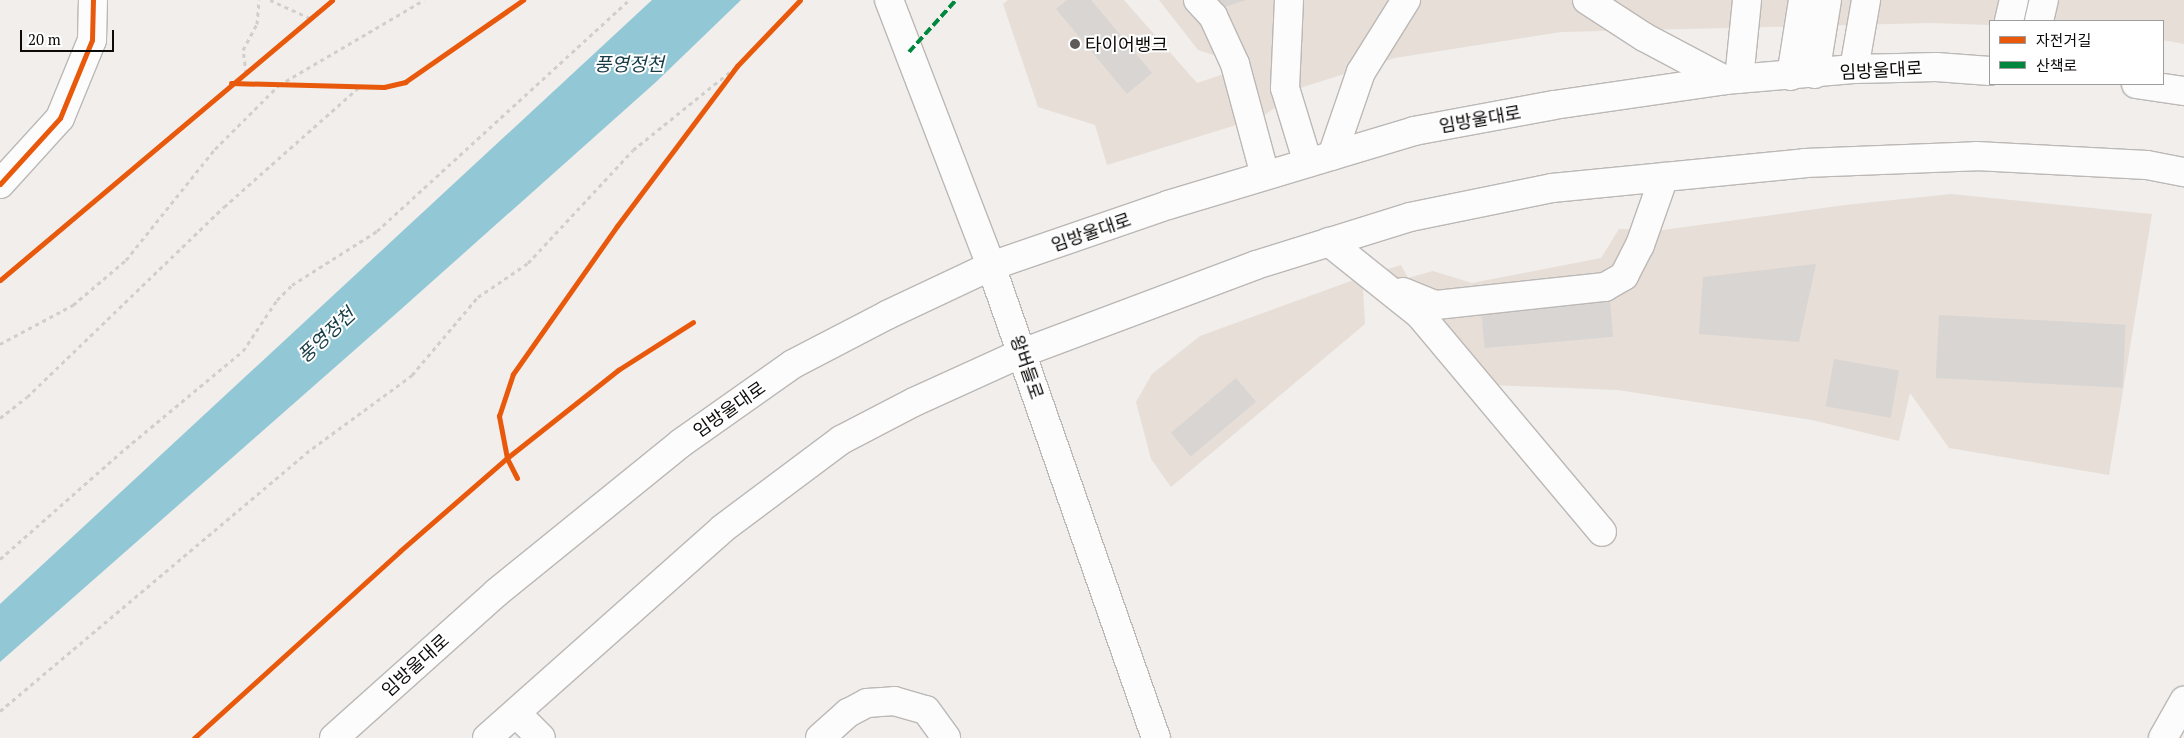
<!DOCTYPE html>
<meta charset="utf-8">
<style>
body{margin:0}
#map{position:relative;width:2184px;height:738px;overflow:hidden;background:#f1eeeb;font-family:"PT Serif","Noto Sans KR",serif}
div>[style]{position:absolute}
.built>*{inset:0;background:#e6ded7}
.water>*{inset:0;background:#92c8d6}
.building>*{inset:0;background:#d8d5d3;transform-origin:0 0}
.path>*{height:3px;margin-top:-1.5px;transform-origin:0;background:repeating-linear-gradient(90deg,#d0cfce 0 4px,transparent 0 8px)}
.roads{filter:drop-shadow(1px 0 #bbb8b6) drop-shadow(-1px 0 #bbb8b6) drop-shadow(0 1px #bbb8b6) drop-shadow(0 -1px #bbb8b6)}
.minor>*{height:28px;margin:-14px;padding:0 14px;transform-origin:14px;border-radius:14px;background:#fdfcfc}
.major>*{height:28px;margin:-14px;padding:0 14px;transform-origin:14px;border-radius:14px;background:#fdfcfc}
.quiet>*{height:4px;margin-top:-2px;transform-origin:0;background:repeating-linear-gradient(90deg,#00873e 0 8px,transparent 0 12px)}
.cycleway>*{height:5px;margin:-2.5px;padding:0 2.5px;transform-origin:2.5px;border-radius:2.5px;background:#e8590c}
.dots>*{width:14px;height:14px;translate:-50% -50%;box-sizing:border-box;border:2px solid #fff;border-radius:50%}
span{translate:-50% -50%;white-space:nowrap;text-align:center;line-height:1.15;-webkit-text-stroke:4px #fff;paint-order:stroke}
.poi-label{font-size:18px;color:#0d0b0a}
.left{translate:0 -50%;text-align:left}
.street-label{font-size:18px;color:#0d0b0a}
.water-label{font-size:19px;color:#173c46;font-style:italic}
.legend{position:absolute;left:1989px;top:20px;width:175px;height:65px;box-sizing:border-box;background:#fff;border:1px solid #9e9d9d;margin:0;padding:6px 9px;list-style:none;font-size:15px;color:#0d0b0a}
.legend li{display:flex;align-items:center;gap:10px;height:25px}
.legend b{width:25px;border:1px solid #9e9d9d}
.scale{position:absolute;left:20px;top:30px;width:94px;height:22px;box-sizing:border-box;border:2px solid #0d0b0a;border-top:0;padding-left:6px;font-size:15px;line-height:18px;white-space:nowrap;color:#0d0b0a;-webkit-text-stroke:4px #fff;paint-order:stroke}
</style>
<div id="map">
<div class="built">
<i style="clip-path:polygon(1008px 0,1124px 0,1197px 83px,1248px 66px,1198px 50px,1159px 0,2184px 0,2184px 44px,2163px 40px,2163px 21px,1990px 21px,1990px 25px,1930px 23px,1561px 32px,1395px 58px,1303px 87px,1262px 117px,1107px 165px,1095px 125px,1038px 107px,1003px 4px)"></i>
<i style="clip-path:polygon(1951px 194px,2152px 214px,2109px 475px,1949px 448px,1910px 393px,1899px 441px,1812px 420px,1618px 390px,1489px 385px,1473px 396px,1396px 310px,1363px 288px,1365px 324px,1171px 487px,1151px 459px,1136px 402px,1152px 374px,1200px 336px,1359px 278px,1401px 265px,1408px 278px,1433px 271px,1472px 283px,1601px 258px,1619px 229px,1663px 230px,1845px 205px)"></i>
</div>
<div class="water">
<i style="clip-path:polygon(652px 0,741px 0,656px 82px,399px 311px,0 662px,0 604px)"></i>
</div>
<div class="building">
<i style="clip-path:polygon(1067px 0,1091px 0,1152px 73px,1127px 94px,1056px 9px)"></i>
<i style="clip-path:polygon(1185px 0,1246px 0,1198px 16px)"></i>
<i style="clip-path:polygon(1816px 264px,1799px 342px,1699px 334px,1703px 277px)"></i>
<i style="left:1610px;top:301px;width:36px;height:129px;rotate:85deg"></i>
<i style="left:1939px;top:315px;width:187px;height:63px;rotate:3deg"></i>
<i style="left:1834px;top:359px;width:66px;height:48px;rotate:10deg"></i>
<i style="left:1236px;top:378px;width:31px;height:85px;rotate:50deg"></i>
</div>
<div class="path">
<i style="left:270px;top:0;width:44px;rotate:24.2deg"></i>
<i style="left:246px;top:73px;width:23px;rotate:-97deg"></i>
<i style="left:243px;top:50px;width:30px;rotate:-62deg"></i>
<i style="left:257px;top:24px;width:24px;rotate:-85deg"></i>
<i style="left:0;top:280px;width:434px;rotate:-40.1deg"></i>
<i style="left:0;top:344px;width:83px;rotate:-28.1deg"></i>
<i style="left:73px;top:305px;width:70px;rotate:-40.3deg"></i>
<i style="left:126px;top:260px;width:142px;rotate:-51.3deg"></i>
<i style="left:215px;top:149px;width:91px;rotate:-45deg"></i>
<i style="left:279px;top:85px;width:168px;rotate:-30.4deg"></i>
<i style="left:0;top:418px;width:34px;rotate:-38deg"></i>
<i style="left:27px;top:397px;width:274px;rotate:-44deg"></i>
<i style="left:224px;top:207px;width:181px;rotate:-41.6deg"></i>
<i style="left:0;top:559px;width:168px;rotate:-41.4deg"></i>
<i style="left:126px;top:448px;width:152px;rotate:-39.7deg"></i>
<i style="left:243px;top:351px;width:61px;rotate:-56.3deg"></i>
<i style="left:277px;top:300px;width:21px;rotate:-45deg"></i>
<i style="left:292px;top:285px;width:101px;rotate:-32.4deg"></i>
<i style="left:377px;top:231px;width:342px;rotate:-42.5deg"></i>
<i style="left:0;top:711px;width:400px;rotate:-40.1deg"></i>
<i style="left:306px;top:453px;width:132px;rotate:-36.3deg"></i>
<i style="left:412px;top:375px;width:102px;rotate:-49.8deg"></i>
<i style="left:478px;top:297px;width:60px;rotate:-34.2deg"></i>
<i style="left:528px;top:263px;width:154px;rotate:-47.1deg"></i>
<i style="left:633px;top:150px;width:134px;rotate:-38.9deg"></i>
</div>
<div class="roads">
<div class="minor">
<i style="left:1198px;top:0;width:22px;rotate:47deg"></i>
<i style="left:1213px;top:16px;width:53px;rotate:65.4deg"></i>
<i style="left:1235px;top:64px;width:115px;rotate:74.9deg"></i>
<i style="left:1289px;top:0;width:88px;rotate:92.6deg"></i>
<i style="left:1285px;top:88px;width:78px;rotate:73deg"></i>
<i style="left:1587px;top:0;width:68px;rotate:33deg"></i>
<i style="left:1644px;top:37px;width:92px;rotate:28deg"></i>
<i style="left:2009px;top:21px;width:22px;rotate:-77deg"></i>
<i style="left:2039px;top:21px;width:22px;rotate:-77deg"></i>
<i style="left:1854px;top:69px;width:70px;rotate:-80.1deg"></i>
<i style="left:1815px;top:74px;width:75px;rotate:-80.8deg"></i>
<i style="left:1791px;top:76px;width:77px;rotate:-81deg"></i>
<i style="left:1739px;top:79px;width:79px;rotate:-84.2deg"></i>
<i style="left:1332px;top:156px;width:89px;rotate:-71deg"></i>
<i style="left:1361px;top:72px;width:85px;rotate:-58deg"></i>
<i style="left:0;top:184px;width:89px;rotate:-47.7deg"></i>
<i style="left:60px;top:118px;width:84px;rotate:-67.7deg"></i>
<i style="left:92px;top:40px;width:40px;rotate:-88.6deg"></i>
<i style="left:1329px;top:242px;width:117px;rotate:38.7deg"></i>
<i style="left:1420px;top:315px;width:283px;rotate:50deg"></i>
<i style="left:1403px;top:292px;width:35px;rotate:22deg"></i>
<i style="left:1436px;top:305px;width:170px;rotate:-6.1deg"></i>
<i style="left:1605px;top:287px;width:22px;rotate:-30deg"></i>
<i style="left:1624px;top:276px;width:35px;rotate:-63deg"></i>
<i style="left:1640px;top:245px;width:72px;rotate:-70.6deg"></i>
<i style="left:516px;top:713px;width:35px;rotate:45deg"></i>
<i style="left:820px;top:738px;width:38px;rotate:-42deg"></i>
<i style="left:848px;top:713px;width:21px;rotate:-28deg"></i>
<i style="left:867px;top:703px;width:27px;rotate:-4deg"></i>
<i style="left:894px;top:701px;width:33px;rotate:16deg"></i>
<i style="left:926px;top:710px;width:34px;rotate:54deg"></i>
<i style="left:2163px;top:738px;width:43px;rotate:-60.4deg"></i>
</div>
<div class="major">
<i style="left:889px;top:0;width:285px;rotate:69deg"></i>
<i style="left:991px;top:266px;width:500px;rotate:70.73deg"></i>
<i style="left:2136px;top:84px;width:49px;rotate:8.3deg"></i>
<i style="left:334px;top:738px;width:217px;rotate:-41.8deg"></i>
<i style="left:496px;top:593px;width:238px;rotate:-39deg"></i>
<i style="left:681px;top:443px;width:137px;rotate:-35.2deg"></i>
<i style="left:793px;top:364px;width:106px;rotate:-27.5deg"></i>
<i style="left:887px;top:315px;width:115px;rotate:-25.2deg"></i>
<i style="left:991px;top:266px;width:187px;rotate:-19deg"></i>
<i style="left:1168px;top:205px;width:257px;rotate:-16.7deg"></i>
<i style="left:1414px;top:131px;width:142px;rotate:-10.5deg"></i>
<i style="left:1554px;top:105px;width:173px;rotate:-8.3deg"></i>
<i style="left:1725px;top:80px;width:129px;rotate:-4.9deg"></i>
<i style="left:1854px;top:69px;width:82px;rotate:-1.4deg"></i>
<i style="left:1936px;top:67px;width:54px;rotate:4.2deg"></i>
<i style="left:487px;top:738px;width:314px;rotate:-41.6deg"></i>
<i style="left:722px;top:529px;width:149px;rotate:-36.8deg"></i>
<i style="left:841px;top:440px;width:82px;rotate:-27.5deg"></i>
<i style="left:914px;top:402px;width:119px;rotate:-24.4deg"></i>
<i style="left:1022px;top:353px;width:250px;rotate:-20.6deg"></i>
<i style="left:1256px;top:265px;width:161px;rotate:-17.3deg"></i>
<i style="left:1410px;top:217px;width:145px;rotate:-11.5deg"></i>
<i style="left:1552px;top:188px;width:254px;rotate:-5.6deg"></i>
<i style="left:1805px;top:163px;width:171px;rotate:-2.3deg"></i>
<i style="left:1976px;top:156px;width:171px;rotate:3deg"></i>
<i style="left:2147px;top:165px;width:38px;rotate:11deg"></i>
</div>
</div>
<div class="quiet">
<i style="left:909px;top:52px;width:70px;rotate:-47.9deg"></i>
</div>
<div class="cycleway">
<i style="left:231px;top:83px;width:153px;rotate:1.5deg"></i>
<i style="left:384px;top:87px;width:22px;rotate:-13deg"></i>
<i style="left:405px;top:82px;width:144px;rotate:-34.8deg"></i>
<i style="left:0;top:184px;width:89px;rotate:-47.7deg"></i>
<i style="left:60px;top:118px;width:84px;rotate:-67.7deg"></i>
<i style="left:92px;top:40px;width:40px;rotate:-88.6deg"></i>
<i style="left:0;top:280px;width:434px;rotate:-40.1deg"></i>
<i style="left:517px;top:478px;width:22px;rotate:-117deg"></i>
<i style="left:507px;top:458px;width:43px;rotate:-100.8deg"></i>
<i style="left:499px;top:416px;width:44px;rotate:-71.6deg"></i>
<i style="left:513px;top:374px;width:181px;rotate:-54.9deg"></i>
<i style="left:617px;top:226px;width:200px;rotate:-53.1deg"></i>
<i style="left:737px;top:66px;width:91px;rotate:-46.3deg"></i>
<i style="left:194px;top:738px;width:278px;rotate:-42.2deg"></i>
<i style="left:400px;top:551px;width:142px;rotate:-41deg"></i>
<i style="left:507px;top:458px;width:142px;rotate:-38.4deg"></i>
<i style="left:618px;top:370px;width:89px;rotate:-32.6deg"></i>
</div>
<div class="dots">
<i style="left:1075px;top:44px;background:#5d5a59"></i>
</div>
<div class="poi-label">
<span class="left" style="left:1085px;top:44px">타이어뱅크</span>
</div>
<div class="street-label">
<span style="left:1881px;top:70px;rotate:-3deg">임방울대로</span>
<span style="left:1480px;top:119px;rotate:-10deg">임방울대로</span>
<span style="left:1091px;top:232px;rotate:-19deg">임방울대로</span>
<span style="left:1027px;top:367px;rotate:71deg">왕버들로</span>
<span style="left:729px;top:409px;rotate:-35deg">임방울대로</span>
<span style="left:415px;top:665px;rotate:-42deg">임방울대로</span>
</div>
<div class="water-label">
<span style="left:629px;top:64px">풍영정천</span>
<span style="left:326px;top:335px;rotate:-43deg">풍영정천</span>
</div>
<ul class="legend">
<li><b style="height:6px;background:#e8590c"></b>자전거길</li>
<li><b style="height:6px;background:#00873e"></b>산책로</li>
</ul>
<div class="scale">20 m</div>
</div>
